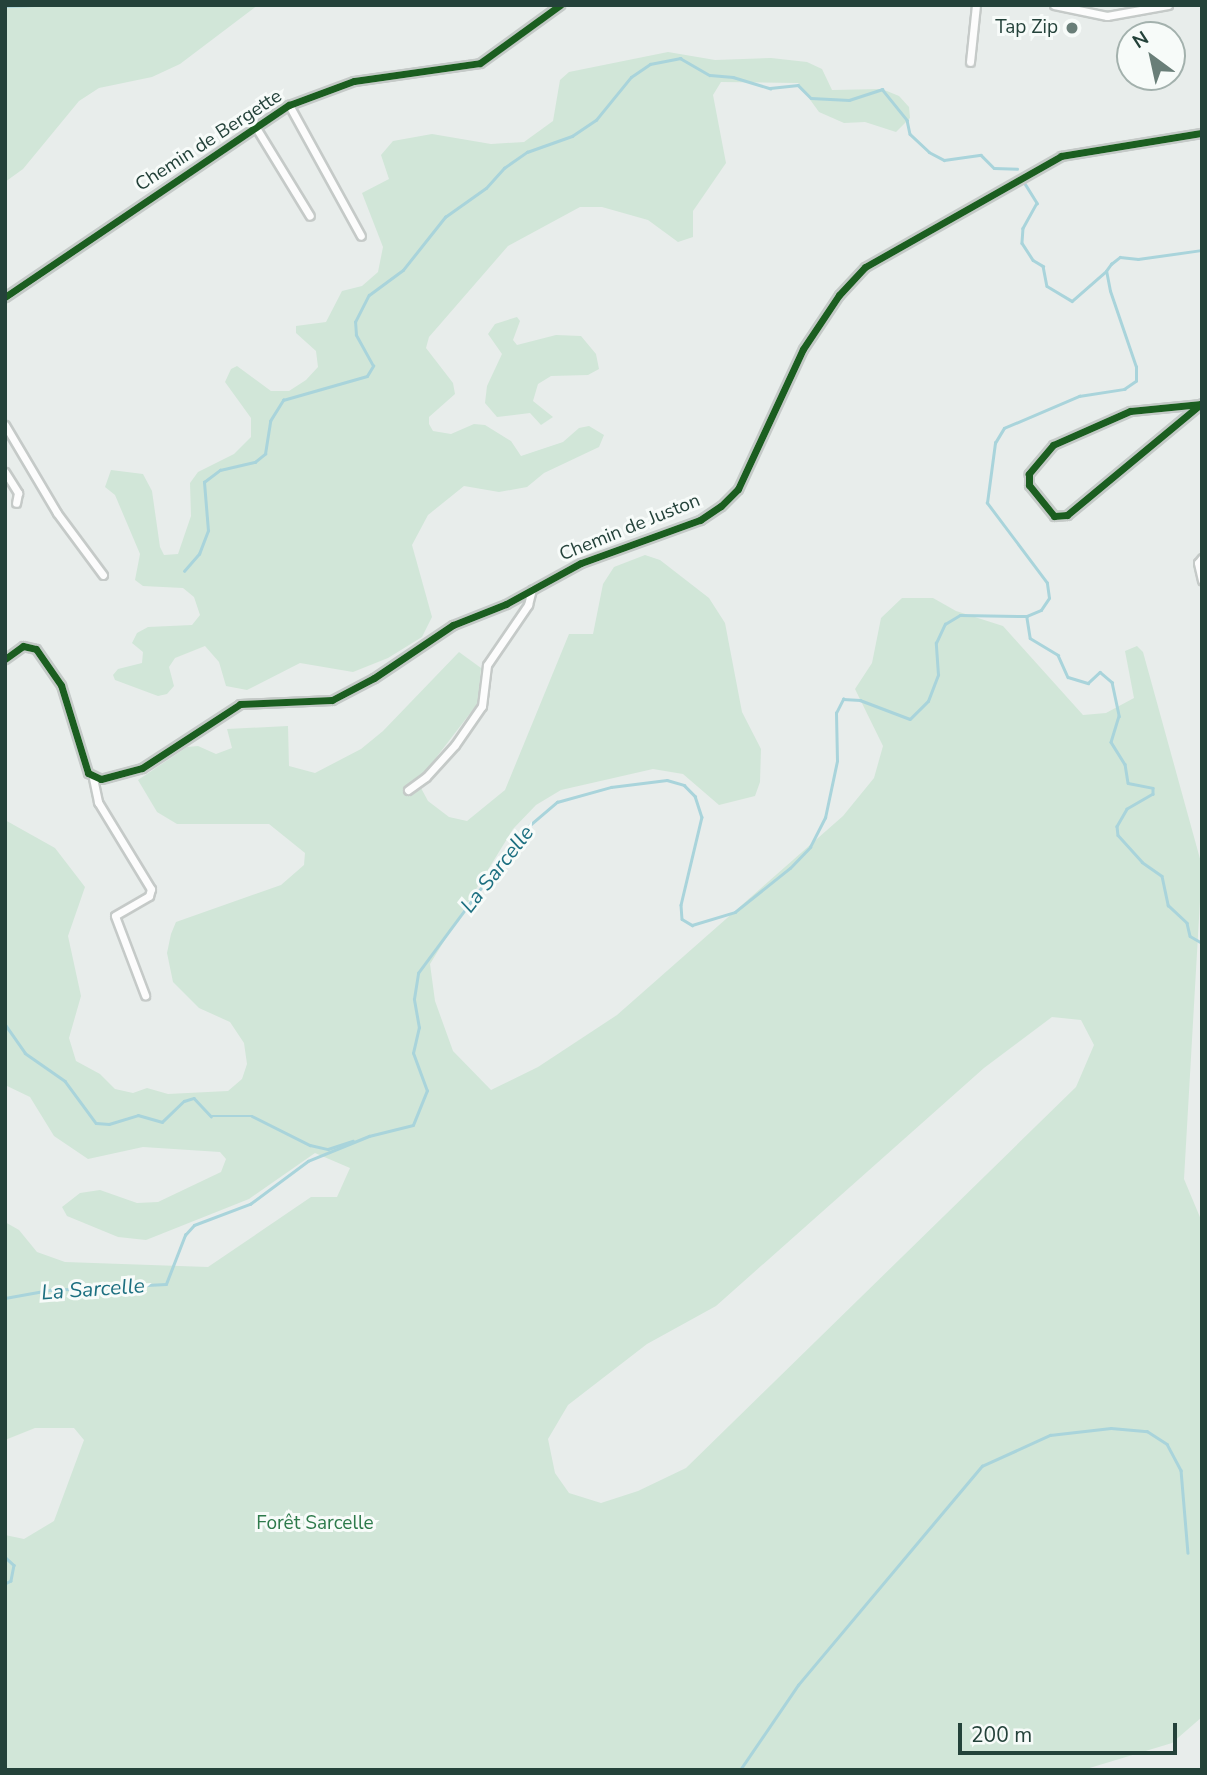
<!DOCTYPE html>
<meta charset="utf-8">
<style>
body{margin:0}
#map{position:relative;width:1207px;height:1775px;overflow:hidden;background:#e8edeb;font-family:"Nunito Sans",sans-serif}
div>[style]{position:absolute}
.green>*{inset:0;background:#d1e6d8}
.stream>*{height:2.5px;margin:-1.25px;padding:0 1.25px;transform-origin:1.25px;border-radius:1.25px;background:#a9d4db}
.roads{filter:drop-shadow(2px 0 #c5cac8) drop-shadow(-2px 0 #c5cac8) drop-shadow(0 2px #c5cac8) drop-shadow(0 -2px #c5cac8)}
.minor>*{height:7px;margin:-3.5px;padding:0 3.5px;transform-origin:3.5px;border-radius:3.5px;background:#fcfcfc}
.cycleway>*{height:7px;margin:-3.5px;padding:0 3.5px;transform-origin:3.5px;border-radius:3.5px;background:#1b5e20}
.dots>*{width:19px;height:19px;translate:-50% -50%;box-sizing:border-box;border:4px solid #f7fbf9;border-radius:50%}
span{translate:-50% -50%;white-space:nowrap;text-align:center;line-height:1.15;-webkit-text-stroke:6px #f7fbf9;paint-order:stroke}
.poi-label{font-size:19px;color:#24423a}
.right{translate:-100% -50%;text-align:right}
.street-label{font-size:19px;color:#24423a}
.park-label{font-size:19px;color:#2d7a4b}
.water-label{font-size:21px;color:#1c6f80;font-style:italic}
.frame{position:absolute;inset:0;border:7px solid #24423a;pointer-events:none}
.north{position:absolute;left:1116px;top:21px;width:70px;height:70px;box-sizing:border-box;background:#f7fbf9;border:2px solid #a3b1ad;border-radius:50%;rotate:327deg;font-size:19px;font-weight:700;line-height:28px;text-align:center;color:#24423a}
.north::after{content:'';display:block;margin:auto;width:24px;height:32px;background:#697e78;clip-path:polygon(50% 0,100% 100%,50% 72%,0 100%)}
.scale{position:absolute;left:958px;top:1723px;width:219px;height:32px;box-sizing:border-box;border:4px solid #24423a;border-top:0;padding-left:9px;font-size:21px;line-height:24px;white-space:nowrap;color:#24423a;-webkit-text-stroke:5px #f7fbf9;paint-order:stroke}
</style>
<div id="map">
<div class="green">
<i style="clip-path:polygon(5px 5px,258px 5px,180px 64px,152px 77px,99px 88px,79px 101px,23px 169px,5px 182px)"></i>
<i style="clip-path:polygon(668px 52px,715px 60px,771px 58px,807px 62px,822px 69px,832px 90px,882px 89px,899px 96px,909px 107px,910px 118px,896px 132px,865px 122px,844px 123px,819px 112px,798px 83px,721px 82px,713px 95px,726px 163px,693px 211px,693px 237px,678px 242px,648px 220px,602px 207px,580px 207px,508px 246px,429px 337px,426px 348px,453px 383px,455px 394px,429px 417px,429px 424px,433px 431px,451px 434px,474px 424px,485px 425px,511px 441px,521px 456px,563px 442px,579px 428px,589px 426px,604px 435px,599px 447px,544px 473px,527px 487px,499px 492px,464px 486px,428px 515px,412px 545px,432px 617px,422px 637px,388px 658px,353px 672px,300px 663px,247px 690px,226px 686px,219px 662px,205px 646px,175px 658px,169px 667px,174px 686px,167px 694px,158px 696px,115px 680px,113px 675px,118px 669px,142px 663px,143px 652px,132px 643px,137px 633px,148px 627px,192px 625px,200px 615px,194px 597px,183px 588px,143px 586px,135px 580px,140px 554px,115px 495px,105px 487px,111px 470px,143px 474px,152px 491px,160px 547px,164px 555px,178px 554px,191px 516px,190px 483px,198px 472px,234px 454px,251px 437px,251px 418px,225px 382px,231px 369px,237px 366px,271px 391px,289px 391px,306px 380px,318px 367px,316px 351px,296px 333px,296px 326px,326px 322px,342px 291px,362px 286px,378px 272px,383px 247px,362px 193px,389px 179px,381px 155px,393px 141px,432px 134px,491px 144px,524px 142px,553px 121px,560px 80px,569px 72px)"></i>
<i style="clip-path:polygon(517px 317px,520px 321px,513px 340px,517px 345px,556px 335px,581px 336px,596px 354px,599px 369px,588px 375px,551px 376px,538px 384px,533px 401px,553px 417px,541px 425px,530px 413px,497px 417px,485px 403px,487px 386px,502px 354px,488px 334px,495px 324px)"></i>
<i style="clip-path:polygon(evenodd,645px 555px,660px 560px,709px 598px,725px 623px,742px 712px,761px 749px,760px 782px,755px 796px,719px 805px,683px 774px,653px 769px,561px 790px,536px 805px,513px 829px,430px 964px,435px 1001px,453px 1051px,491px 1090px,538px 1067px,617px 1015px,843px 816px,874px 778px,883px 746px,855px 689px,872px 663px,881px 618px,902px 598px,933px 598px,956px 611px,1003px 626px,1083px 715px,1106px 713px,1134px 698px,1125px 651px,1137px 646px,1143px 652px,1202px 866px,1184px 1179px,1202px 1222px,1202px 1717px,1172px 1743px,1083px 1770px,5px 1770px,5px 1535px,24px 1539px,54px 1521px,84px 1440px,74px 1428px,35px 1428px,5px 1440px,5px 1222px,19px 1230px,37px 1252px,65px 1262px,208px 1267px,311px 1197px,337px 1197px,350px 1168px,315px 1153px,249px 1199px,146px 1240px,118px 1237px,67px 1216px,62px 1207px,80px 1193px,100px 1190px,137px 1203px,158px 1202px,221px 1172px,226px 1159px,220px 1152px,143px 1147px,88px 1159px,54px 1136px,30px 1097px,5px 1085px,5px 820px,55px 848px,85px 887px,68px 936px,81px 996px,69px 1038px,76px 1061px,100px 1074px,115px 1089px,133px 1093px,147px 1088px,168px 1094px,228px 1091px,242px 1079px,247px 1064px,244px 1043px,230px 1022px,199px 1008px,173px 982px,167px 953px,171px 934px,176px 922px,281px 885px,304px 865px,305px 853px,269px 824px,177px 824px,157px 812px,138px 780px,187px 747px,198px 746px,216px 754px,232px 748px,227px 729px,288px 726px,289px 766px,315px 773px,361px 749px,383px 731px,459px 652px,481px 668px,478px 703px,422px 776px,421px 788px,428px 801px,449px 817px,467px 821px,505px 790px,569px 634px,593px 634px,603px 584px,614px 567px,645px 555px,1052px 1017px,1081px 1020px,1094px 1045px,1076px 1087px,686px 1468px,638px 1491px,601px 1503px,569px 1493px,555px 1473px,548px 1439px,568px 1405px,647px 1344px,716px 1306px,984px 1068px,1052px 1017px)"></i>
</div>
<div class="stream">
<i style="left:5px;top:6px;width:37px;rotate:-2deg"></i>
<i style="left:1024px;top:182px;width:25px;rotate:58deg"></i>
<i style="left:1037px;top:203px;width:29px;rotate:119deg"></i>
<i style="left:1023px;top:228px;width:15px;rotate:94deg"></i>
<i style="left:1022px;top:243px;width:20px;rotate:57deg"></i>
<i style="left:1033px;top:260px;width:12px;rotate:31deg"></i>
<i style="left:1043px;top:266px;width:20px;rotate:79deg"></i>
<i style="left:1047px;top:286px;width:29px;rotate:31deg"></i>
<i style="left:1072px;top:301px;width:44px;rotate:-41.3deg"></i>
<i style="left:184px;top:571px;width:23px;rotate:-49deg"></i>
<i style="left:199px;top:554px;width:25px;rotate:-69deg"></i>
<i style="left:208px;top:531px;width:49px;rotate:-94.7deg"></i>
<i style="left:204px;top:482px;width:20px;rotate:-37deg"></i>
<i style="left:220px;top:470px;width:36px;rotate:-13deg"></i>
<i style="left:255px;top:462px;width:13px;rotate:-39deg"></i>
<i style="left:265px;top:454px;width:33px;rotate:-81deg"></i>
<i style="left:270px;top:421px;width:25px;rotate:-58deg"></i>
<i style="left:283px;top:400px;width:87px;rotate:-15.9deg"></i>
<i style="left:367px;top:376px;width:12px;rotate:-59deg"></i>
<i style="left:373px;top:366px;width:35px;rotate:-119deg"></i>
<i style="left:356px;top:335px;width:13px;rotate:-94deg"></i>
<i style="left:355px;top:322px;width:30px;rotate:-63deg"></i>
<i style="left:369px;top:295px;width:42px;rotate:-36.3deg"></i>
<i style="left:403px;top:270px;width:68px;rotate:-51.6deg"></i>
<i style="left:445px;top:217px;width:50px;rotate:-35.3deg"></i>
<i style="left:486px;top:188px;width:27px;rotate:-48deg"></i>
<i style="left:504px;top:168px;width:28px;rotate:-35deg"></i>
<i style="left:527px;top:152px;width:48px;rotate:-19.6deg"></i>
<i style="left:572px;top:136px;width:29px;rotate:-34deg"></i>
<i style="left:596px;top:120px;width:55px;rotate:-50.9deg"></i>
<i style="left:631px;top:77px;width:23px;rotate:-34deg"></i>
<i style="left:650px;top:64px;width:31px;rotate:-11deg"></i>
<i style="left:680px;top:58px;width:34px;rotate:30deg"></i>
<i style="left:710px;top:75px;width:23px;rotate:5deg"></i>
<i style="left:733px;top:77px;width:39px;rotate:17deg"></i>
<i style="left:770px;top:88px;width:28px;rotate:-6deg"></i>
<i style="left:798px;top:85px;width:18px;rotate:45deg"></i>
<i style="left:811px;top:98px;width:38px;rotate:3deg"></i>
<i style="left:849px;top:100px;width:35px;rotate:-18deg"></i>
<i style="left:882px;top:89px;width:40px;rotate:51deg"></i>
<i style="left:907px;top:120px;width:14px;rotate:78deg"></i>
<i style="left:910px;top:134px;width:26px;rotate:43deg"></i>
<i style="left:929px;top:152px;width:17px;rotate:28deg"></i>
<i style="left:944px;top:160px;width:37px;rotate:-8deg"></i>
<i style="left:981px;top:155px;width:18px;rotate:45deg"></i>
<i style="left:994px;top:168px;width:23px;rotate:2deg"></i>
<i style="left:1027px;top:618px;width:20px;rotate:81deg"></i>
<i style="left:1030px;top:638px;width:33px;rotate:31deg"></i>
<i style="left:1058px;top:655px;width:24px;rotate:66deg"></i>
<i style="left:1068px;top:677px;width:21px;rotate:17deg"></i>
<i style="left:1088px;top:683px;width:16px;rotate:-43deg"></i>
<i style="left:1100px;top:672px;width:16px;rotate:40deg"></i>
<i style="left:1112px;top:682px;width:35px;rotate:78deg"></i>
<i style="left:1119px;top:716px;width:27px;rotate:107deg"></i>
<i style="left:1111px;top:742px;width:26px;rotate:58deg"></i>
<i style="left:1125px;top:764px;width:19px;rotate:81deg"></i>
<i style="left:1128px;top:783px;width:25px;rotate:11deg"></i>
<i style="left:1153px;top:788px;width:6px;rotate:90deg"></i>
<i style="left:1153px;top:794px;width:30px;rotate:150deg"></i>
<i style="left:1127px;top:809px;width:20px;rotate:120deg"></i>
<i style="left:1117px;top:826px;width:9px;rotate:84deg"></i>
<i style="left:1118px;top:835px;width:36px;rotate:48deg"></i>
<i style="left:1142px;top:862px;width:24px;rotate:35deg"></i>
<i style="left:1162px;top:876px;width:30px;rotate:78deg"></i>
<i style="left:1168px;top:905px;width:26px;rotate:43deg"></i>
<i style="left:1187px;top:923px;width:13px;rotate:77deg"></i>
<i style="left:1190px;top:936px;width:14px;rotate:30deg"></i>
<i style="left:5px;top:1024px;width:35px;rotate:55deg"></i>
<i style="left:25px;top:1053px;width:49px;rotate:35deg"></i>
<i style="left:65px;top:1081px;width:52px;rotate:53.6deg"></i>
<i style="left:96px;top:1123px;width:13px;rotate:4deg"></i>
<i style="left:109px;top:1124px;width:30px;rotate:-17deg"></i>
<i style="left:138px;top:1115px;width:25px;rotate:16deg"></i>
<i style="left:162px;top:1122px;width:30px;rotate:-44deg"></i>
<i style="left:184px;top:1101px;width:10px;rotate:-17deg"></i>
<i style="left:194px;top:1098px;width:25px;rotate:47deg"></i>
<i style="left:211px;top:1116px;width:41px"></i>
<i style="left:252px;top:1116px;width:65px;rotate:26.6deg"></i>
<i style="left:310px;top:1145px;width:18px;rotate:13deg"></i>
<i style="left:328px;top:1149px;width:26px;rotate:-18deg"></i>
<i style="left:5px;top:1298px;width:46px;rotate:-10.1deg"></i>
<i style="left:50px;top:1290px;width:116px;rotate:-3deg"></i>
<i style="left:166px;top:1284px;width:53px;rotate:-68.8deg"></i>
<i style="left:185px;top:1235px;width:13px;rotate:-48deg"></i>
<i style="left:194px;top:1225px;width:60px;rotate:-20.6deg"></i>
<i style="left:250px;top:1204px;width:72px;rotate:-36.6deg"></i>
<i style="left:308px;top:1161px;width:66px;rotate:-22.3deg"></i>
<i style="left:369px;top:1136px;width:45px;rotate:-14deg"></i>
<i style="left:413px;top:1125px;width:37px;rotate:-68deg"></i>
<i style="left:427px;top:1091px;width:40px;rotate:-110.2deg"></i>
<i style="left:413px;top:1053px;width:26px;rotate:-77deg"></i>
<i style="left:419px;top:1028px;width:29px;rotate:-100deg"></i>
<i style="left:414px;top:999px;width:26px;rotate:-81deg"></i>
<i style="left:418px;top:973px;width:177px;rotate:-53.5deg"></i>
<i style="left:523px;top:831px;width:45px;rotate:-40.5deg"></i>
<i style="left:557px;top:802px;width:56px;rotate:-15.5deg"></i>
<i style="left:611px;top:787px;width:56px;rotate:-7.1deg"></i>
<i style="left:667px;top:780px;width:18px;rotate:16deg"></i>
<i style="left:684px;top:785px;width:16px;rotate:45deg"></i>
<i style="left:695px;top:796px;width:22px;rotate:72deg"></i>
<i style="left:702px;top:817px;width:90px;rotate:103.4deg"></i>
<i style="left:681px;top:905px;width:14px;rotate:86deg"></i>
<i style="left:682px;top:919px;width:12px;rotate:31deg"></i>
<i style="left:692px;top:925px;width:45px;rotate:-16.8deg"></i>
<i style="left:735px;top:912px;width:70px;rotate:-38.7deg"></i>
<i style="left:790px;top:868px;width:29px;rotate:-46deg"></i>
<i style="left:810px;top:847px;width:33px;rotate:-63deg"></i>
<i style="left:825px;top:818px;width:58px;rotate:-78.1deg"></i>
<i style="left:837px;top:761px;width:48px;rotate:-91.2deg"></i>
<i style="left:836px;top:713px;width:16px;rotate:-63deg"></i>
<i style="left:843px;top:699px;width:17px;rotate:3deg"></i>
<i style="left:860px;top:700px;width:53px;rotate:20.8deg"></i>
<i style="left:910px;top:719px;width:25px;rotate:-45deg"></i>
<i style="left:928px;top:701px;width:28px;rotate:-69deg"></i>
<i style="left:938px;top:675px;width:32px;rotate:-94deg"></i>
<i style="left:936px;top:643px;width:21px;rotate:-65deg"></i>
<i style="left:945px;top:624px;width:17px;rotate:-31deg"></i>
<i style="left:960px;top:615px;width:67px;rotate:0.9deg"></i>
<i style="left:1027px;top:616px;width:15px;rotate:-23deg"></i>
<i style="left:1041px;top:610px;width:14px;rotate:-56deg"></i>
<i style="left:1049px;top:598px;width:15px;rotate:-98deg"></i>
<i style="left:1047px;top:583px;width:100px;rotate:-126.9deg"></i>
<i style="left:987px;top:503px;width:61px;rotate:-82.4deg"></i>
<i style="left:995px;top:443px;width:17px;rotate:-59deg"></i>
<i style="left:1004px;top:428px;width:82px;rotate:-23.1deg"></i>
<i style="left:1079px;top:396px;width:46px;rotate:-8.8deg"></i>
<i style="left:1124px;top:389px;width:14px;rotate:-34deg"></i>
<i style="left:1136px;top:381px;width:14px;rotate:-90deg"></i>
<i style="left:1136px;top:367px;width:80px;rotate:-108.9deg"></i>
<i style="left:1110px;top:291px;width:20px;rotate:-101deg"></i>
<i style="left:1106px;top:271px;width:9px;rotate:-54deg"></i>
<i style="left:1111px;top:264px;width:11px;rotate:-38deg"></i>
<i style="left:1120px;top:257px;width:18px;rotate:6deg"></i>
<i style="left:1138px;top:259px;width:65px;rotate:-8deg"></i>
<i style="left:5px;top:1557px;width:12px;rotate:42deg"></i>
<i style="left:14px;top:1565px;width:16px;rotate:101deg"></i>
<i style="left:11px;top:1581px;width:7px;rotate:153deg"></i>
<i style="left:740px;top:1770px;width:103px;rotate:-55.7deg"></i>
<i style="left:798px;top:1685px;width:286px;rotate:-50deg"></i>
<i style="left:982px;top:1466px;width:75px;rotate:-24.5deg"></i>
<i style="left:1050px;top:1435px;width:61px;rotate:-6.5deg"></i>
<i style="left:1111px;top:1428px;width:36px;rotate:5deg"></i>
<i style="left:1147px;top:1431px;width:24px;rotate:33deg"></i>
<i style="left:1167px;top:1444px;width:30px;rotate:62deg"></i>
<i style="left:1181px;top:1470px;width:83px;rotate:85.2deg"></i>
</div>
<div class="roads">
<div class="minor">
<i style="left:1054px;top:5px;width:54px;rotate:11.7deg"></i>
<i style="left:1107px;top:16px;width:62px;rotate:-10.2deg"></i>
<i style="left:970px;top:62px;width:57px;rotate:-84deg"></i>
<i style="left:289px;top:105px;width:149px;rotate:61.2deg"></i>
<i style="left:255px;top:126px;width:105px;rotate:58.6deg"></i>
<i style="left:5px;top:297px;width:343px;rotate:-34.1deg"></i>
<i style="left:289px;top:105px;width:69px;rotate:-20.3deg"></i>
<i style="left:354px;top:81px;width:127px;rotate:-8.1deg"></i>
<i style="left:480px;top:63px;width:99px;rotate:-35.9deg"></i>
<i style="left:1201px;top:404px;width:71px;rotate:174.4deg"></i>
<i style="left:1130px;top:411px;width:84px;rotate:156.2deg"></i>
<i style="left:1053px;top:445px;width:38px;rotate:130deg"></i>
<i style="left:1029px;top:474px;width:11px;rotate:90deg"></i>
<i style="left:1029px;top:485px;width:40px;rotate:51deg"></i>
<i style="left:1054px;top:516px;width:13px;rotate:-4deg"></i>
<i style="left:1067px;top:515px;width:175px;rotate:-39.7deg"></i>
<i style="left:5px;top:425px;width:102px;rotate:59.4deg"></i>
<i style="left:57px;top:513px;width:77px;rotate:53.4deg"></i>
<i style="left:5px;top:472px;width:25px;rotate:58deg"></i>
<i style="left:18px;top:493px;width:10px;rotate:101deg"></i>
<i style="left:1202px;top:558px;width:6px;rotate:129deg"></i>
<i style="left:1198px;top:563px;width:18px;rotate:77deg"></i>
<i style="left:5px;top:659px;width:22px;rotate:-36deg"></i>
<i style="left:23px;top:646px;width:13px;rotate:13deg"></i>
<i style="left:36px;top:649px;width:44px;rotate:55.2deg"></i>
<i style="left:61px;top:685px;width:92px;rotate:72.9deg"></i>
<i style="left:88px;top:773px;width:14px;rotate:25deg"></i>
<i style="left:101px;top:779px;width:42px;rotate:-15deg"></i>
<i style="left:142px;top:768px;width:117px;rotate:-33.1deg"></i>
<i style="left:240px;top:704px;width:92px;rotate:-2.5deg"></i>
<i style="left:332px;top:700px;width:47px;rotate:-27.6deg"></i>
<i style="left:374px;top:678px;width:95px;rotate:-33.9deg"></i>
<i style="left:453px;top:625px;width:57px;rotate:-21.6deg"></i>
<i style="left:506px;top:604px;width:85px;rotate:-28.7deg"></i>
<i style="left:581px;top:563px;width:127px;rotate:-19.9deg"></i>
<i style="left:700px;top:520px;width:25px;rotate:-34deg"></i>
<i style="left:721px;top:506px;width:24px;rotate:-45deg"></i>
<i style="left:738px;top:489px;width:154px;rotate:-65.1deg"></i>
<i style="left:803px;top:349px;width:65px;rotate:-56.3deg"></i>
<i style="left:839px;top:295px;width:38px;rotate:-47deg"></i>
<i style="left:865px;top:267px;width:225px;rotate:-29.5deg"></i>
<i style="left:1061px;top:156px;width:143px;rotate:-9.3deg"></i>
<i style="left:93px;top:778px;width:25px;rotate:78deg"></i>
<i style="left:98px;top:802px;width:102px;rotate:58.7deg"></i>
<i style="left:151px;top:889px;width:7px;rotate:106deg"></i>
<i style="left:149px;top:896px;width:39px;rotate:150deg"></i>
<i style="left:115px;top:916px;width:85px;rotate:69.2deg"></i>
<i style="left:408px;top:790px;width:22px;rotate:-36deg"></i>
<i style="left:426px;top:777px;width:43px;rotate:-47.8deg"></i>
<i style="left:455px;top:745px;width:47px;rotate:-55.3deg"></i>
<i style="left:482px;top:706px;width:41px;rotate:-83deg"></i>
<i style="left:487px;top:665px;width:73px;rotate:-55.7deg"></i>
<i style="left:528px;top:605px;width:16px;rotate:-76deg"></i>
</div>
</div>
<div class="cycleway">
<i style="left:5px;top:297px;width:343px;rotate:-34.1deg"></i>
<i style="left:289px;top:105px;width:69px;rotate:-20.3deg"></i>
<i style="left:354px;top:81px;width:127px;rotate:-8.1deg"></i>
<i style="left:480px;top:63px;width:99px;rotate:-35.9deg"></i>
<i style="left:1201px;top:404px;width:71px;rotate:174.4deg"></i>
<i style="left:1130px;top:411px;width:84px;rotate:156.2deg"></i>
<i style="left:1053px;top:445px;width:38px;rotate:130deg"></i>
<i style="left:1029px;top:474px;width:11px;rotate:90deg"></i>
<i style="left:1029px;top:485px;width:40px;rotate:51deg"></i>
<i style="left:1054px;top:516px;width:13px;rotate:-4deg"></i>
<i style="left:1067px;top:515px;width:175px;rotate:-39.7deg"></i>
<i style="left:5px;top:659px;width:22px;rotate:-36deg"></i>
<i style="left:23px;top:646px;width:13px;rotate:13deg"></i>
<i style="left:36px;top:649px;width:44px;rotate:55.2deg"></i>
<i style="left:61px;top:685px;width:92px;rotate:72.9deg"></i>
<i style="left:88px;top:773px;width:14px;rotate:25deg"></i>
<i style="left:101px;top:779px;width:42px;rotate:-15deg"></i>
<i style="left:142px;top:768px;width:117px;rotate:-33.1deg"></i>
<i style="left:240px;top:704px;width:92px;rotate:-2.5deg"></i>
<i style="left:332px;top:700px;width:47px;rotate:-27.6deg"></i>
<i style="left:374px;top:678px;width:95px;rotate:-33.9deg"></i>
<i style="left:453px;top:625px;width:57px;rotate:-21.6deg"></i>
<i style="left:506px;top:604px;width:85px;rotate:-28.7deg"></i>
<i style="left:581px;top:563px;width:127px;rotate:-19.9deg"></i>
<i style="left:700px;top:520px;width:25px;rotate:-34deg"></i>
<i style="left:721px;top:506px;width:24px;rotate:-45deg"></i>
<i style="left:738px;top:489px;width:154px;rotate:-65.1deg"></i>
<i style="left:803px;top:349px;width:65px;rotate:-56.3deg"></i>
<i style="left:839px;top:295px;width:38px;rotate:-47deg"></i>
<i style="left:865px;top:267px;width:225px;rotate:-29.5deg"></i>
<i style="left:1061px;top:156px;width:143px;rotate:-9.3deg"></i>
</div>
<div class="dots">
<i style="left:1072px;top:28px;background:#697e78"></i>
</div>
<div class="poi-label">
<span class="right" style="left:1058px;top:28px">Tap Zip</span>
</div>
<div class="street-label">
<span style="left:209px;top:141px;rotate:-33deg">Chemin de Bergette</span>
<span style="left:630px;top:528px;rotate:-22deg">Chemin de Juston</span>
</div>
<div class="park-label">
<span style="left:315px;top:1524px">Forêt Sarcelle</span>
</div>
<div class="water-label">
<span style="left:497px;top:869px;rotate:-52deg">La Sarcelle</span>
<span style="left:93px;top:1289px;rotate:-4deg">La Sarcelle</span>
</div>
<div class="frame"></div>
<div class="north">N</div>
<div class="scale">200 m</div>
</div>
